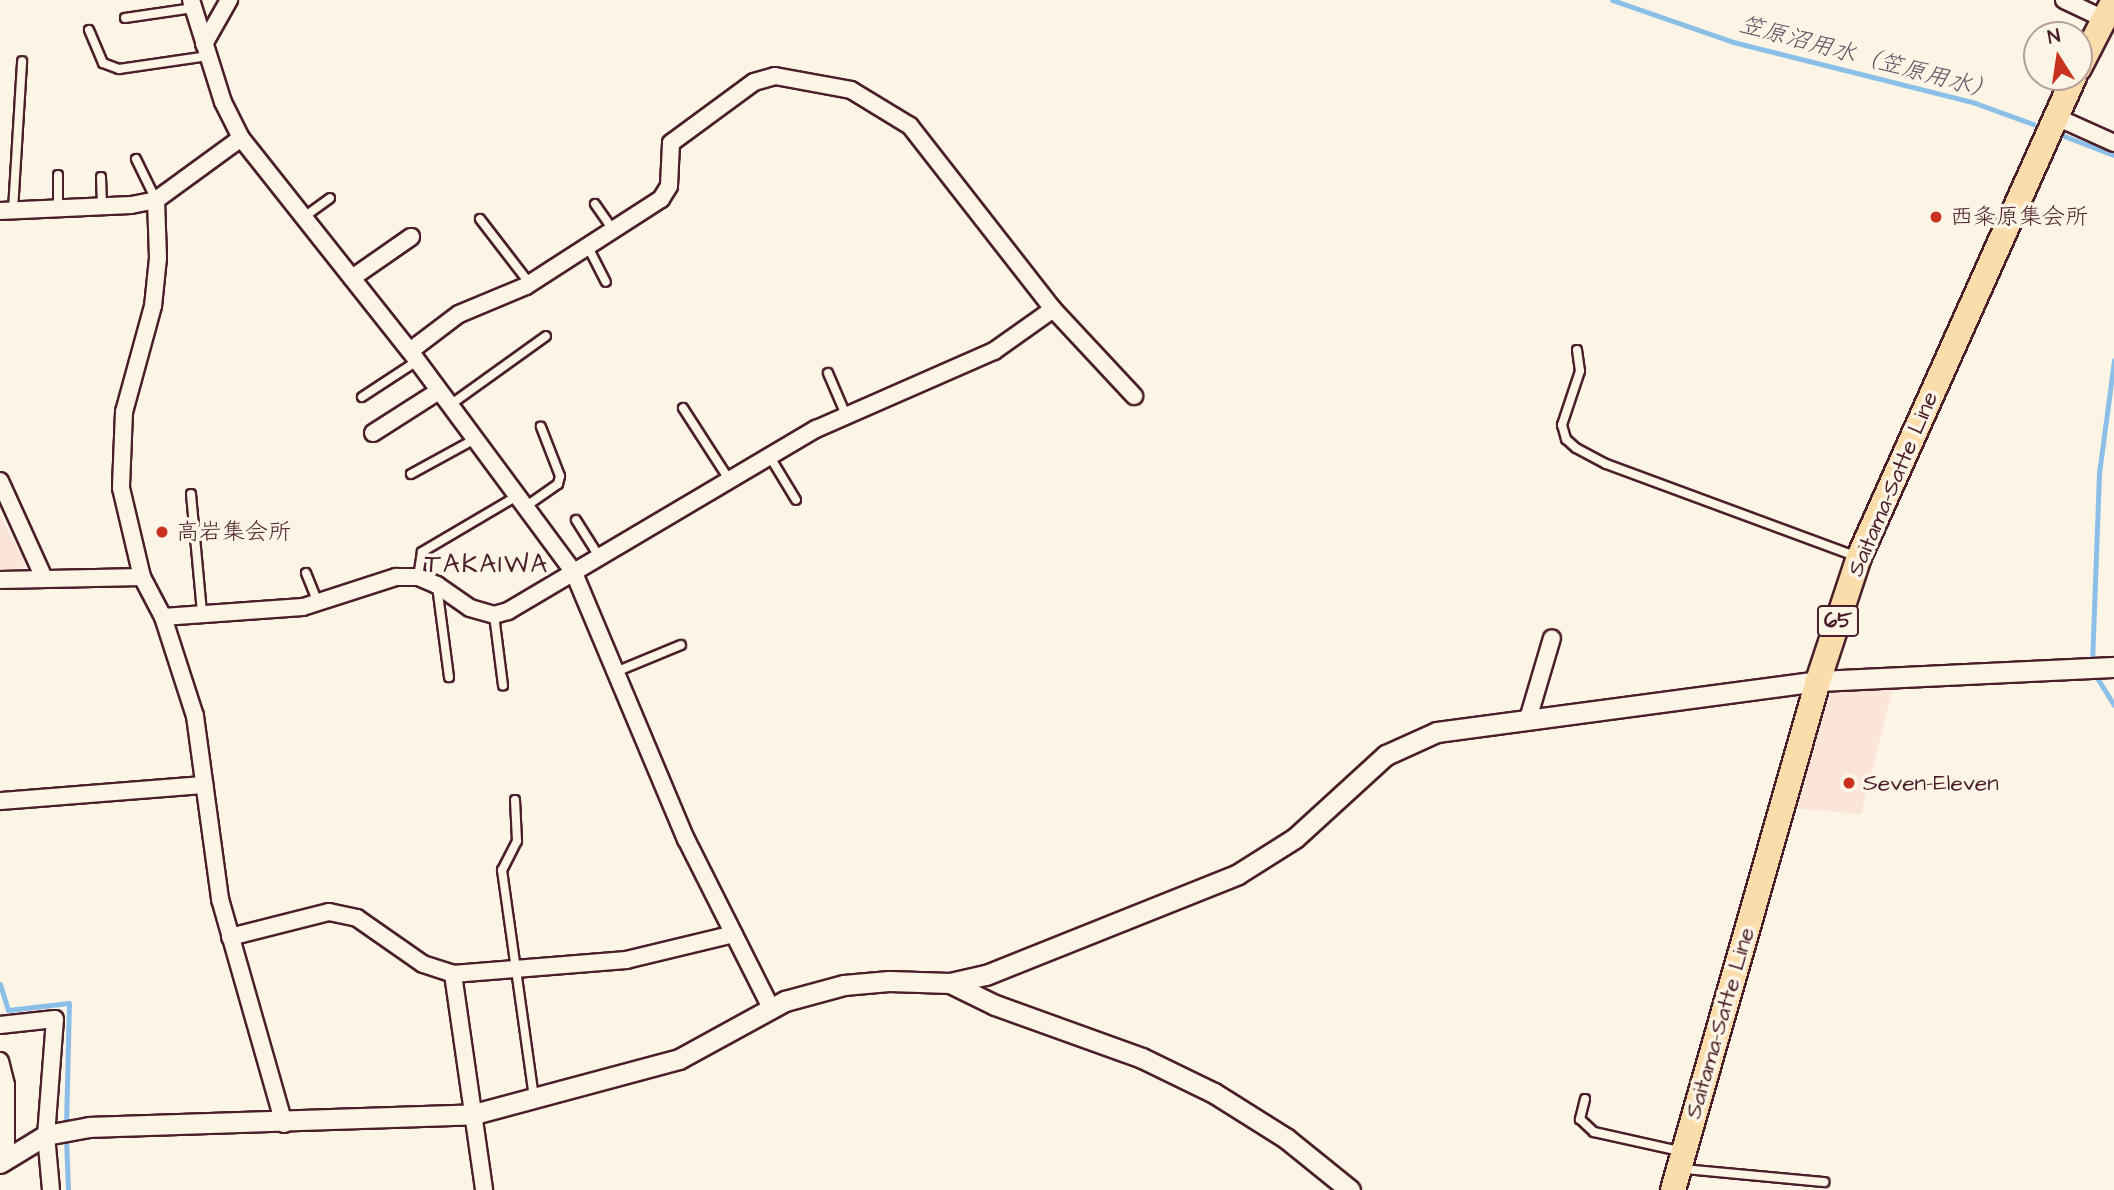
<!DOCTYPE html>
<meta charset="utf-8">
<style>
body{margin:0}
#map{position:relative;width:2114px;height:1190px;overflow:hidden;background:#fcf5e5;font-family:"Architects Daughter","Klee One",sans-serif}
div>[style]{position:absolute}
.built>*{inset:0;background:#fbe5d8}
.stream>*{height:5px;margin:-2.5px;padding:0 2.5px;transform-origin:2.5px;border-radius:2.5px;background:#8cbfe8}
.roads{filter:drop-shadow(2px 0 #4a1f2b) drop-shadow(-2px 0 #4a1f2b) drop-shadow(0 2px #4a1f2b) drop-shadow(0 -2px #4a1f2b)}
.service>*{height:8px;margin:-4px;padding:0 4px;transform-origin:4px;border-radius:4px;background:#fcf5e5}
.minor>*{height:16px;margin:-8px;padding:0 8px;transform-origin:8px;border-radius:8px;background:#fcf5e5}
.tertiary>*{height:19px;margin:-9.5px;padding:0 9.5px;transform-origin:9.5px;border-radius:9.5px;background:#fcf5e5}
.primary>*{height:24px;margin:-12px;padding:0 12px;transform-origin:12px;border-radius:12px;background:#faddab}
.dots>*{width:19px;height:19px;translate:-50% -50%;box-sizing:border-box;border:4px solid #fcf5e5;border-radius:50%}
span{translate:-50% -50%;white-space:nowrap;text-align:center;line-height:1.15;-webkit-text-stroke:7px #fcf5e5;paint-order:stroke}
.shield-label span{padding:2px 5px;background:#fcf5e5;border:2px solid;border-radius:5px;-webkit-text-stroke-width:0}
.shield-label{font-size:21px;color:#4a1f2b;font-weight:700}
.poi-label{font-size:23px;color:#4a1f2b}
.left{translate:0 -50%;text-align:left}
.street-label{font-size:23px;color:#4a1f2b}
.water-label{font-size:24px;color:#5e4f64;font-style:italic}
.quarter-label{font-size:26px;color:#4a1f2b;letter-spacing:2px}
.north{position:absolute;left:2023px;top:21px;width:70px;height:70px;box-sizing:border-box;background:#fcf5e5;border:2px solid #b59f9b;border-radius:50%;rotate:348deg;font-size:19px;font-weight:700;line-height:28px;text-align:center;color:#4a1f2b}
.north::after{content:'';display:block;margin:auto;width:24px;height:32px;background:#c8321e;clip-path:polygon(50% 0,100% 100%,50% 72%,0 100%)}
</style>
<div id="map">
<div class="built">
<i style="clip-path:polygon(0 516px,25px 562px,22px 569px,0 570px)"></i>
<i style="clip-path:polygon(1893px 687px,1861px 814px,1791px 808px,1821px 704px,1834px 690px)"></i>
</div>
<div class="stream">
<i style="left:1612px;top:0;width:128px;rotate:19.1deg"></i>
<i style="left:1733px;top:42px;width:250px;rotate:14.1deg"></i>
<i style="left:1975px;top:103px;width:62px;rotate:19.9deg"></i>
<i style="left:2064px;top:136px;width:53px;rotate:20.8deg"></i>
<i style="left:2092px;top:664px;width:191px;rotate:-87.9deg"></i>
<i style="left:2099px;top:473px;width:114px;rotate:-82.4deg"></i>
<i style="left:2094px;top:673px;width:38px;rotate:58deg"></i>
<i style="left:0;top:984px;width:27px;rotate:73deg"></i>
<i style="left:8px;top:1010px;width:61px;rotate:-6.5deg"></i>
<i style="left:69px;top:1003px;width:124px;rotate:91.4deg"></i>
<i style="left:66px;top:1137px;width:53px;rotate:87.8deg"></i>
</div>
<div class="roads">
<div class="service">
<i style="left:125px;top:18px;width:69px;rotate:-8.4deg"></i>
<i style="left:89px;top:30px;width:36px;rotate:67deg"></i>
<i style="left:103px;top:63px;width:17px;rotate:21deg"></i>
<i style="left:119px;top:69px;width:90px;rotate:-8.3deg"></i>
<i style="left:136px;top:159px;width:46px;rotate:64deg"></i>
<i style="left:58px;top:175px;width:33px;rotate:90deg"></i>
<i style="left:101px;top:177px;width:30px;rotate:88deg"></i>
<i style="left:595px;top:204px;width:32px;rotate:55deg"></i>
<i style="left:13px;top:210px;width:149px;rotate:-86.5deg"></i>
<i style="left:304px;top:217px;width:32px;rotate:-36deg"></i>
<i style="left:480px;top:219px;width:82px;rotate:52.4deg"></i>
<i style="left:588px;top:247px;width:39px;rotate:63deg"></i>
<i style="left:1577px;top:350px;width:21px;rotate:82deg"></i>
<i style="left:1580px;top:371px;width:57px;rotate:108.4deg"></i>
<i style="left:1562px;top:425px;width:15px;rotate:74deg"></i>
<i style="left:1566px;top:439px;width:13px;rotate:42deg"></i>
<i style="left:1576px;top:448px;width:34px;rotate:28deg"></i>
<i style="left:1606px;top:464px;width:265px;rotate:20.3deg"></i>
<i style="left:828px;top:373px;width:46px;rotate:66.8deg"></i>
<i style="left:362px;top:397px;width:66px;rotate:-33.2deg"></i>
<i style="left:450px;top:405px;width:118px;rotate:-35.7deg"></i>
<i style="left:683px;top:408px;width:87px;rotate:57.2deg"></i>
<i style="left:770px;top:457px;width:50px;rotate:58.8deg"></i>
<i style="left:411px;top:474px;width:73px;rotate:-28.7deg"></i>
<i style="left:191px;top:494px;width:119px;rotate:84.7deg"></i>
<i style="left:525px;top:507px;width:40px;rotate:-34.9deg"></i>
<i style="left:558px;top:484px;width:8px;rotate:-76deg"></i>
<i style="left:560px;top:476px;width:53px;rotate:-111.2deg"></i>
<i style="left:576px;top:520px;width:45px;rotate:57.7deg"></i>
<i style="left:306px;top:573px;width:32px;rotate:68deg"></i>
<i style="left:418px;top:577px;width:25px;rotate:-81deg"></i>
<i style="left:422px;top:552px;width:110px;rotate:-30.5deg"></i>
<i style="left:437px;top:586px;width:92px;rotate:82.5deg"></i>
<i style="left:494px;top:615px;width:71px;rotate:82.7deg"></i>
<i style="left:618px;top:671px;width:68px;rotate:-22.4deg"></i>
<i style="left:515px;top:800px;width:41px;rotate:87.2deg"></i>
<i style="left:517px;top:841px;width:33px;rotate:117deg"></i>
<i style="left:502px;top:870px;width:230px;rotate:82deg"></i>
<i style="left:1585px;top:1099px;width:21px;rotate:104deg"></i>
<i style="left:1580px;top:1119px;width:19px;rotate:43deg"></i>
<i style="left:1594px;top:1132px;width:88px;rotate:12.5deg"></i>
<i style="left:1684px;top:1169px;width:141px;rotate:5.3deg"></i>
</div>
<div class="minor">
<i style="left:191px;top:0;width:107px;rotate:72.6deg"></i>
<i style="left:223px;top:102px;width:40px;rotate:63.4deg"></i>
<i style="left:241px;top:138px;width:272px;rotate:51.6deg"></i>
<i style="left:410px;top:351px;width:276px;rotate:53.5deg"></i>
<i style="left:574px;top:573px;width:289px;rotate:67.2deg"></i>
<i style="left:686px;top:839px;width:189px;rotate:63.3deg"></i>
<i style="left:2064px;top:0;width:44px;rotate:25.4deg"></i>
<i style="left:204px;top:44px;width:51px;rotate:-60.4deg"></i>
<i style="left:2054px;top:116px;width:66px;rotate:24.2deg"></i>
<i style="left:156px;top:200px;width:58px;rotate:88deg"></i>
<i style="left:158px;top:258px;width:48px;rotate:95.9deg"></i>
<i style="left:153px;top:306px;width:110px;rotate:105.3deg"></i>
<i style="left:124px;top:412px;width:76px;rotate:92.3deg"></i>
<i style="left:121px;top:488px;width:91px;rotate:76.7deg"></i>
<i style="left:142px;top:577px;width:45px;rotate:62.3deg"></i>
<i style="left:163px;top:617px;width:104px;rotate:72.1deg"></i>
<i style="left:195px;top:716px;width:185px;rotate:82.2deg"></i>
<i style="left:220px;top:899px;width:234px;rotate:74.1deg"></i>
<i style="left:0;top:211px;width:131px;rotate:-2.6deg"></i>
<i style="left:131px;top:205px;width:25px;rotate:-11deg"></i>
<i style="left:156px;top:200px;width:105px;rotate:-36.1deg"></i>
<i style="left:352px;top:278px;width:72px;rotate:-34.8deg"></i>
<i style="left:410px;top:351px;width:61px;rotate:-37.1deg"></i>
<i style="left:459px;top:314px;width:73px;rotate:-22.7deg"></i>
<i style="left:526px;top:286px;width:161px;rotate:-32.8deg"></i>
<i style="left:661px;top:199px;width:15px;rotate:-58deg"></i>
<i style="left:669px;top:186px;width:43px;rotate:-87.3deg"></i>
<i style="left:671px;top:143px;width:103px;rotate:-36.3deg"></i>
<i style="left:754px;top:82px;width:22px;rotate:-16deg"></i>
<i style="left:775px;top:76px;width:77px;rotate:10.4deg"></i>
<i style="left:851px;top:90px;width:69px;rotate:31.4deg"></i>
<i style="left:910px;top:126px;width:232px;rotate:52deg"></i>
<i style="left:1053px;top:309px;width:119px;rotate:47deg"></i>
<i style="left:373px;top:433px;width:78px;rotate:-32.5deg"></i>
<i style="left:0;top:481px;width:107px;rotate:65.6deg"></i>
<i style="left:0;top:580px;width:142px;rotate:-1.2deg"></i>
<i style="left:163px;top:617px;width:140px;rotate:-4.1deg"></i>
<i style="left:303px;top:607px;width:98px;rotate:-17.9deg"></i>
<i style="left:396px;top:577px;width:22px"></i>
<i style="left:418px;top:577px;width:21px;rotate:23deg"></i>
<i style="left:437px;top:585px;width:40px;rotate:34.9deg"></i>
<i style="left:470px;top:608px;width:25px;rotate:16deg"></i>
<i style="left:494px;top:615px;width:15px;rotate:-16deg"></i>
<i style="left:508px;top:611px;width:358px;rotate:-30.6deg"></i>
<i style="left:816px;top:429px;width:194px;rotate:-23.7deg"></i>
<i style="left:994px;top:351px;width:72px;rotate:-35.4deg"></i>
<i style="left:1528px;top:719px;width:84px;rotate:-73.5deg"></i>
<i style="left:0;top:801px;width:205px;rotate:-4.5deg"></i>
<i style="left:230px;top:937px;width:102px;rotate:-14.2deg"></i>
<i style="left:329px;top:912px;width:29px;rotate:12deg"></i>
<i style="left:357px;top:918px;width:80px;rotate:34.9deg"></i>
<i style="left:423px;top:964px;width:32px;rotate:18deg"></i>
<i style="left:453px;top:974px;width:174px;rotate:-4.6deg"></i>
<i style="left:626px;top:960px;width:111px;rotate:-13.5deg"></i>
<i style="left:453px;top:974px;width:218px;rotate:81.8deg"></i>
<i style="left:0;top:1025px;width:55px;rotate:-6.2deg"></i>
<i style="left:55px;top:1019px;width:116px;rotate:94.4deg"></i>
<i style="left:46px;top:1135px;width:55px;rotate:84.8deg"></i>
<i style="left:0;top:1061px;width:25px;rotate:76deg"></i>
<i style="left:6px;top:1085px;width:71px;rotate:90deg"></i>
</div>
<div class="tertiary">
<i style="left:950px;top:983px;width:50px;rotate:26.1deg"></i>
<i style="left:995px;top:1005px;width:156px;rotate:19.8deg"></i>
<i style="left:1142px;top:1058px;width:80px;rotate:25.9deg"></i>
<i style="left:1214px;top:1093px;width:86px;rotate:32.2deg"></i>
<i style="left:1287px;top:1139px;width:81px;rotate:39deg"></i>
<i style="left:0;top:1163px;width:54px;rotate:-31.3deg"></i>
<i style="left:46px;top:1135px;width:44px;rotate:-10.5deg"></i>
<i style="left:89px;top:1127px;width:385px;rotate:-1.9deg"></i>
<i style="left:474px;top:1114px;width:212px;rotate:-15deg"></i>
<i style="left:679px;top:1059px;width:121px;rotate:-28.7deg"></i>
<i style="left:785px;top:1001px;width:61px;rotate:-15.2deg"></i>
<i style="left:844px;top:985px;width:45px;rotate:-5.1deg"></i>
<i style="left:889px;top:981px;width:61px;rotate:1.9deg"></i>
<i style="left:950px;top:983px;width:37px;rotate:-13deg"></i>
<i style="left:986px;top:975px;width:271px;rotate:-21.8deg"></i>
<i style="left:1238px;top:874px;width:67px;rotate:-32.3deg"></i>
<i style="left:1295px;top:838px;width:123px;rotate:-42.4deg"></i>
<i style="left:1386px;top:755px;width:56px;rotate:-24.3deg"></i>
<i style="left:1437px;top:732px;width:384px;rotate:-7.6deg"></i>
<i style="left:1818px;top:681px;width:296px;rotate:-2.7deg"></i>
</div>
<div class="primary">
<i style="left:2079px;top:68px;width:76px;rotate:-62.8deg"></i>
<i style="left:1673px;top:1190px;width:529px;rotate:-74.1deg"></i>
<i style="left:1818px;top:681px;width:131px;rotate:-71.7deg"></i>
<i style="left:1859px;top:557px;width:526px;rotate:-65.87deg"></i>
</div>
</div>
<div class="dots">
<i style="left:1936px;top:217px;background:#c8321e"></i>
<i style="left:162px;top:532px;background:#c8321e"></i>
<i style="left:1849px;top:783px;background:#c8321e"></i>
</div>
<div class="shield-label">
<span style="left:1838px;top:621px">65</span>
</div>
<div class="poi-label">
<span class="left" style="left:1950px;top:217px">西粂原集会所</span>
<span class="left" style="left:176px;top:532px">高岩集会所</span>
<span class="left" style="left:1863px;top:783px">Seven-Eleven</span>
</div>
<div class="street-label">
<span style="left:1893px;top:484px;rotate:-67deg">Saitama-Satte Line</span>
<span style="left:1720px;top:1023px;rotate:-74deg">Saitama-Satte Line</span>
</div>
<div class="water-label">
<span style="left:1867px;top:59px;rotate:15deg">笠原沼用水（笠原用水）</span>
</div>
<div class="quarter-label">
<span style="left:487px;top:565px">TAKAIWA</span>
</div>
<div class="north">N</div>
</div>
